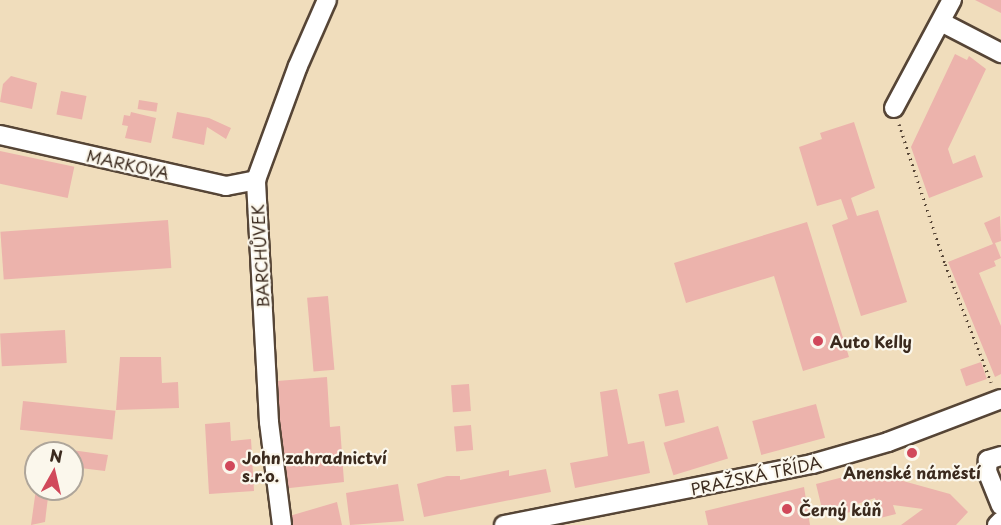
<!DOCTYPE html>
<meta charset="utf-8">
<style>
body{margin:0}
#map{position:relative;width:1001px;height:525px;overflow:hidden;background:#f0ddbc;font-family:"Playpen Sans",sans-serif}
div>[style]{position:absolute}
.building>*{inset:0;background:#ecb3ac;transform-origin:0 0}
.path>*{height:3px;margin-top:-1.5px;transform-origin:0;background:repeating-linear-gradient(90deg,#564536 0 1.5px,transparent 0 6px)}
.roads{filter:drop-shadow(2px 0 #564536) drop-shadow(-2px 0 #564536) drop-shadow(0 2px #564536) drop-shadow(0 -2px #564536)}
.minor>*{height:18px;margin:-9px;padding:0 9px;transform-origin:9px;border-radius:9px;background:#fff}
.dots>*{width:16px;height:16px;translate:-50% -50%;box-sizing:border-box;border:3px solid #fbf7ec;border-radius:50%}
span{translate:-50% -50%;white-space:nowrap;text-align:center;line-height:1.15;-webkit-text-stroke:4.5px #fbf7ec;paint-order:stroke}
.street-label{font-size:16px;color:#3b2a1e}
.poi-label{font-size:16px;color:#3b2a1e;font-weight:700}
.left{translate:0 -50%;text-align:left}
.north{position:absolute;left:24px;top:441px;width:60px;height:60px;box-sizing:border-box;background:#fbf7ec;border:2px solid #aea59a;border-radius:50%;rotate:8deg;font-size:16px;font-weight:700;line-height:24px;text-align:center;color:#3b2a1e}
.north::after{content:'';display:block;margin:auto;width:21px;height:27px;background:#d1495b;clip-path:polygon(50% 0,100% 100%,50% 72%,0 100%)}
</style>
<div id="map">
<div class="building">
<i style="clip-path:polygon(975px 0,1001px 0,1001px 13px)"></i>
<i style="clip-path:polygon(955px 54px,967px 60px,969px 56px,986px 69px,948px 149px,953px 164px,975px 155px,983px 177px,929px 198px,911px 147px)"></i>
<i style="clip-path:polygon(11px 76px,37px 83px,32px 109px,0 102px,3px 84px)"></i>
<i style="left:61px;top:91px;width:26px;height:24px;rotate:11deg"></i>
<i style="left:139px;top:100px;width:19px;height:9px;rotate:9deg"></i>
<i style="clip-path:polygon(131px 112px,156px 118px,151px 143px,125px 138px,128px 126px,122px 125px,124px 115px,130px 116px)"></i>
<i style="clip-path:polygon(177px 112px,209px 118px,231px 128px,226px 139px,207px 127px,204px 145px,172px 138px)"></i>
<i style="clip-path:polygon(854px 122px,875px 188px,851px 198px,857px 216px,878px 210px,907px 302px,861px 316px,832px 225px,848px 219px,841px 199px,817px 206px,799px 147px,822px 139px,820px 133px)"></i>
<i style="left:0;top:151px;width:76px;height:32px;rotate:12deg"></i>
<i style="clip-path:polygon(1000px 216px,1001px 241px,995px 243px,1001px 258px,994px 261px,996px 266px,979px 273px,1001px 326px,1001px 374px,995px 377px,948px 262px,993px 244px,984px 223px)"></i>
<i style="left:168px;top:220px;width:48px;height:168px;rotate:86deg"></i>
<i style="clip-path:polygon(807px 222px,849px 357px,803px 371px,774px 276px,686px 303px,674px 263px)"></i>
<i style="left:328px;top:296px;width:74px;height:21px;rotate:85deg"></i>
<i style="left:65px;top:330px;width:33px;height:65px;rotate:87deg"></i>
<i style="clip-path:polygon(120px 357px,161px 357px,162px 383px,178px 382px,179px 408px,116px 410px)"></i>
<i style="left:981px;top:362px;width:18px;height:22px;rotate:71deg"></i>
<i style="clip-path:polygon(327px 377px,330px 427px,340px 426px,344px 482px,281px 489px,277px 381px)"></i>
<i style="left:469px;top:384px;width:27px;height:18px;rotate:86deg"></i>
<i style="clip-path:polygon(617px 389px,628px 444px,644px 441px,650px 473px,575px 488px,570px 463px,608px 456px,600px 392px)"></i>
<i style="left:678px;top:390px;width:33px;height:20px;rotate:78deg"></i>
<i style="left:23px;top:401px;width:93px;height:29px;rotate:6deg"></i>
<i style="left:816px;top:404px;width:35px;height:66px;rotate:75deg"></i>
<i style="clip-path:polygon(230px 422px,231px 441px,251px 439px,254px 491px,209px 494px,205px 424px)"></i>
<i style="left:471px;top:425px;width:25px;height:17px;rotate:85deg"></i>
<i style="left:718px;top:426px;width:34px;height:57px;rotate:73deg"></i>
<i style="clip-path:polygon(42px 446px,108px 455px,105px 471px,72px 467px,72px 453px,41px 453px)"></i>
<i style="clip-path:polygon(546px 469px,551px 492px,424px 517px,417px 484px,447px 476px,460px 476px,460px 480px,509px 470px,509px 476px)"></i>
<i style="clip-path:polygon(867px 471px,950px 494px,968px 512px,956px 525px,901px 525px,923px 509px,893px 505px,896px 514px,880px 518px,875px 498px,854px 505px,855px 511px,846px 513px,844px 507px,823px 513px,816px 484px)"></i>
<i style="clip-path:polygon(398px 484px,404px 521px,350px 525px,346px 493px)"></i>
<i style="clip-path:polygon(804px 487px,810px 525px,708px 525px,705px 511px)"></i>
<i style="clip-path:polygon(36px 489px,49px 489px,45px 522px,31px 525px)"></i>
<i style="clip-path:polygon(337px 502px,342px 525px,288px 525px,286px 517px)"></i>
</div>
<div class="path">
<i style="left:899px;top:124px;width:147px;rotate:71.8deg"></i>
<i style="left:945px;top:264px;width:127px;rotate:68.7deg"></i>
</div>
<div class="roads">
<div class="minor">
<i style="left:941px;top:22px;width:68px;rotate:27.3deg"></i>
<i style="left:894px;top:108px;width:123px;rotate:-61.8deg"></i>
<i style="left:0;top:135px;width:232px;rotate:12.7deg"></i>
<i style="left:226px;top:186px;width:31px;rotate:-11deg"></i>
<i style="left:1001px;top:456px;width:14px;rotate:163deg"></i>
<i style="left:988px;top:460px;width:11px;rotate:95deg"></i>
<i style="left:987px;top:471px;width:37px;rotate:68deg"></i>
<i style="left:282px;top:525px;width:104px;rotate:-97.2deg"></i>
<i style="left:269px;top:422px;width:242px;rotate:-93.1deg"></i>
<i style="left:256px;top:180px;width:121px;rotate:-69.8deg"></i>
<i style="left:298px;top:66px;width:72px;rotate:-66.3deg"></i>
<i style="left:504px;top:525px;width:314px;rotate:-11.2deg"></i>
<i style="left:812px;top:464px;width:79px;rotate:-16.1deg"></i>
<i style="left:888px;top:442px;width:121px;rotate:-20.8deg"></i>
<i style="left:997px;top:525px;width:6px;rotate:-45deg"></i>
</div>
</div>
<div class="dots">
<i style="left:818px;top:341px;background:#d1495b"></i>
<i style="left:912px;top:453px;background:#d1495b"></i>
<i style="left:230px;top:466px;background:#d1495b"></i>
<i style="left:787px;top:509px;background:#d1495b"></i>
</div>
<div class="street-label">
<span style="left:128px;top:164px;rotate:13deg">MARKOVA</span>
<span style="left:260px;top:256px;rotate:-93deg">BARCHŮVEK</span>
<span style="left:756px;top:475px;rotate:-12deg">PRAŽSKÁ TŘÍDA</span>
</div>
<div class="poi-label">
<span class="left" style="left:830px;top:341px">Auto Kelly</span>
<span class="left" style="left:242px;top:466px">John zahradnictví<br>s.r.o.</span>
<span style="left:912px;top:472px">Anenské náměstí</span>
<span class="left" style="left:799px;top:509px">Černý kůň</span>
</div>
<div class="north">N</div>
</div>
